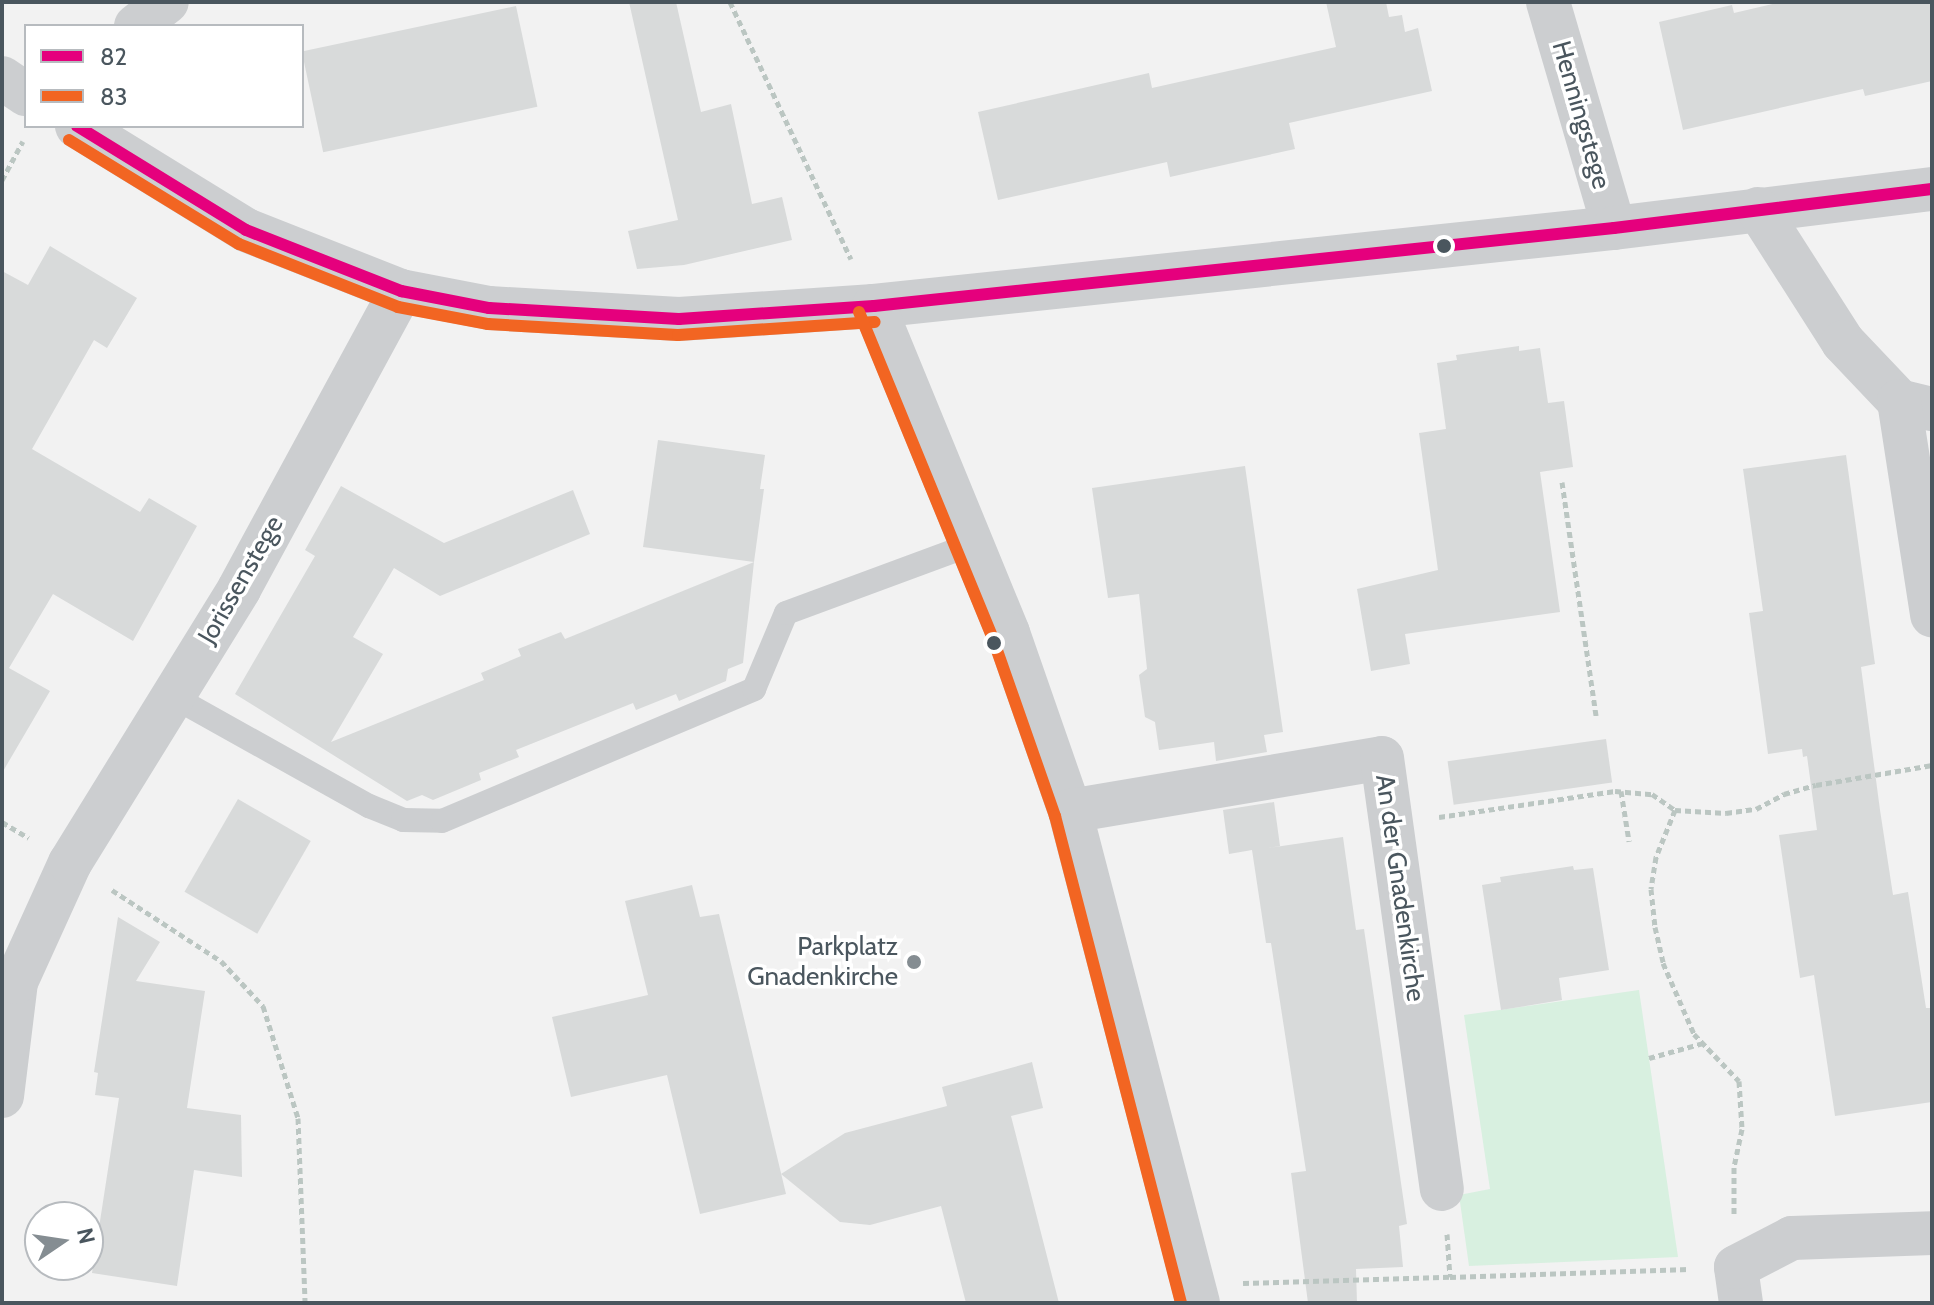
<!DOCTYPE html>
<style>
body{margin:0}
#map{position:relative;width:1934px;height:1305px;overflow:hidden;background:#f2f2f2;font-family:Cabin,sans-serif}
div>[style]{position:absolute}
.green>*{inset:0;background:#d8f0e0}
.building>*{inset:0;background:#d8dada;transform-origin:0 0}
.path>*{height:5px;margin-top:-2.5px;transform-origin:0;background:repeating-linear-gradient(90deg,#bbc6c2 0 6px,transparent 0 10px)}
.lane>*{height:24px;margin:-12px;padding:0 12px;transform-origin:12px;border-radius:12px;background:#ccced0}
.street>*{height:44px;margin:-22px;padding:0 22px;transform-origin:22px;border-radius:22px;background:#ccced0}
.bus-1>*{height:12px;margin:-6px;padding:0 6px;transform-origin:6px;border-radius:6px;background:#e5007d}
.bus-2>*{height:12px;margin:-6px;padding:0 6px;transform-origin:6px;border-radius:6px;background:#f26522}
.dots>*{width:22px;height:22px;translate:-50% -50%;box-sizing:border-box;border:4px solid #fff;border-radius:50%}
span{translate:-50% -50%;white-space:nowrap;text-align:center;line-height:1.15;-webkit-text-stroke:7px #fff;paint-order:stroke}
.street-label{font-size:26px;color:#4a565e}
.poi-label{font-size:26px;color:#4a565e}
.right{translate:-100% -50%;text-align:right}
.frame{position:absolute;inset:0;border:4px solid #4a565e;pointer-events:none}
.legend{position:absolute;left:24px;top:24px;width:280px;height:104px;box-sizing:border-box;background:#fff;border:2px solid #b7bbbf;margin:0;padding:10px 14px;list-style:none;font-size:24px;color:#4a565e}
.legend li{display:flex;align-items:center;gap:16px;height:40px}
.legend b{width:40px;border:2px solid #b7bbbf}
.north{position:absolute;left:24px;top:1201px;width:80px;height:80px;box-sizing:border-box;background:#fff;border:2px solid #b7bbbf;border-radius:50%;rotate:77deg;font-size:22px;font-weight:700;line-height:32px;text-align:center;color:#4a565e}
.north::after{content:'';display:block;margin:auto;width:28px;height:36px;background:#858d92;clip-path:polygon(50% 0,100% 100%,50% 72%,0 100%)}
</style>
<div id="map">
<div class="green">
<i style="clip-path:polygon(1639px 990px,1678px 1257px,1469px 1266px,1459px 1195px,1490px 1189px,1464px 1015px)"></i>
</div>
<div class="building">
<i style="clip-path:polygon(629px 2px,676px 2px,701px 112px,731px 104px,752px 204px,782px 197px,792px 240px,684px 265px,637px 269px,628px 231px,678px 220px)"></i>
<i style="clip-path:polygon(1326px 2px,1386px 2px,1389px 17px,1402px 15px,1405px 32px,1418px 28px,1432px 91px,1289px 123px,1295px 149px,1170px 177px,1167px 162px,998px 200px,978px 112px,1149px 73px,1152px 88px,1336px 47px)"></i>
<i style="clip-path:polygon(1781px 2px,1932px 2px,1932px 81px,1865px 96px,1863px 89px,1683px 130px,1659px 22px,1732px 5px,1734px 13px)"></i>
<i style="left:516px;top:6px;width:103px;height:219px;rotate:78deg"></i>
<i style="clip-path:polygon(50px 246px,137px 298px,107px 348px,94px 340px,32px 449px,140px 512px,149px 498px,197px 526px,133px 641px,53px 594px,9px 668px,50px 691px,2px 773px,2px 271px,28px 285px)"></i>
<i style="clip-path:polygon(1519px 346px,1519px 351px,1540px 348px,1548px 403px,1564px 401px,1573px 467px,1540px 472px,1560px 612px,1405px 634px,1410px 664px,1371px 671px,1357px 589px,1438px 570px,1419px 433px,1446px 429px,1437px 363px,1457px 360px,1456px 355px)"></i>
<i style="clip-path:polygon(658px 440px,765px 455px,760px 489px,764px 489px,754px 562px,643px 547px)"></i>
<i style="clip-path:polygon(1846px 455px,1875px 664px,1861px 667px,1880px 810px,1893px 895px,1908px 892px,1926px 1008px,1932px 1008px,1932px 1102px,1835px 1116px,1814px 975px,1800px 978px,1779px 835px,1817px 830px,1807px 756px,1803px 757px,1802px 749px,1768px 754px,1749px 613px,1763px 611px,1743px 469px)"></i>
<i style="clip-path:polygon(1245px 466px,1283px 732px,1264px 735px,1267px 752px,1216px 761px,1214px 742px,1159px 750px,1155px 722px,1145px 717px,1139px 675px,1147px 669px,1139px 594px,1108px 598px,1092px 488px)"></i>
<i style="clip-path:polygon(341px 486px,444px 543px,573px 490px,590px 534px,440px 596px,394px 568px,353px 637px,383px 654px,331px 742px,484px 680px,481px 673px,521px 656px,518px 649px,561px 632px,565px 639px,754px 562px,743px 663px,728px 669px,726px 681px,679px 701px,676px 694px,636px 710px,633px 703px,516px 750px,519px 757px,479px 773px,481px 780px,433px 800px,422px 795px,407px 801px,235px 694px,315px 556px,305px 550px)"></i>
<i style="left:1606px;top:739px;width:44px;height:160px;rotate:82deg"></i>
<i style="left:238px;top:799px;width:84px;height:107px;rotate:30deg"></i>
<i style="clip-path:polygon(1274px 802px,1280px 846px,1268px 848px,1343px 837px,1356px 930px,1364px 929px,1407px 1224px,1399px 1226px,1403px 1267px,1356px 1269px,1357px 1303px,1308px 1303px,1291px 1173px,1306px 1171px,1271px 943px,1266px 943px,1252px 850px,1229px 854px,1223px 810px)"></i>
<i style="clip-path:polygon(1573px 866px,1574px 870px,1593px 868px,1609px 970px,1559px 978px,1562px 1000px,1501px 1010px,1482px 885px,1501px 882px,1500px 877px)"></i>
<i style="clip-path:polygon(692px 885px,700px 917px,719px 914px,786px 1194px,700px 1214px,667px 1075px,571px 1097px,552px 1017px,648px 995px,625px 901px)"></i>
<i style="clip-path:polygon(118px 917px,160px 942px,136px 981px,205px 991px,187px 1108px,241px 1115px,242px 1177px,194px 1170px,177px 1286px,92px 1273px,119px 1098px,95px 1095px,98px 1073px,94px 1072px)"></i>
<i style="clip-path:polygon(1032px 1062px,1043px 1108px,1011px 1116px,1059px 1303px,966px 1303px,941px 1206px,870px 1225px,840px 1222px,781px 1174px,845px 1133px,947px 1106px,942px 1087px)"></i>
</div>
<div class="path">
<i style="left:730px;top:2px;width:284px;rotate:64.8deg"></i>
<i style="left:2px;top:180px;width:44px;rotate:-61.7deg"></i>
<i style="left:1562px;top:482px;width:236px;rotate:81.7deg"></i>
<i style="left:1621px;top:791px;width:51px;rotate:80.9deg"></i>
<i style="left:1675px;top:810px;width:51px;rotate:112deg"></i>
<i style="left:1656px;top:857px;width:32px;rotate:99deg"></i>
<i style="left:1651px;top:889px;width:38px;rotate:84deg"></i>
<i style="left:1655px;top:927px;width:37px;rotate:77deg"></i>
<i style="left:1663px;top:963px;width:77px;rotate:66.4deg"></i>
<i style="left:1694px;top:1034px;width:65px;rotate:46.2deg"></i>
<i style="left:1739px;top:1081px;width:48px;rotate:86.4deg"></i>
<i style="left:1742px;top:1129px;width:39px;rotate:102deg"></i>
<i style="left:1734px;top:1167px;width:47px;rotate:90deg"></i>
<i style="left:1439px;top:817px;width:178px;rotate:-8.4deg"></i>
<i style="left:1615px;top:791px;width:37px;rotate:5deg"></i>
<i style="left:1652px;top:794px;width:28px;rotate:35deg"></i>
<i style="left:1675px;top:810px;width:51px;rotate:3.4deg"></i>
<i style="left:1726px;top:813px;width:30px;rotate:-8deg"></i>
<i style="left:1756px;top:809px;width:32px;rotate:-28deg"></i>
<i style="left:1784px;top:794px;width:33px;rotate:-16deg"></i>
<i style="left:1816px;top:785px;width:118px;rotate:-9.8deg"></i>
<i style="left:2px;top:822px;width:31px;rotate:31deg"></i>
<i style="left:112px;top:890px;width:130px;rotate:33.1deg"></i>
<i style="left:221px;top:961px;width:62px;rotate:47deg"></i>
<i style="left:263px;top:1006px;width:117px;rotate:72.6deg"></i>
<i style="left:298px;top:1118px;width:185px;rotate:87.8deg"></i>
<i style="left:1649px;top:1058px;width:56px;rotate:-15.5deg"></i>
<i style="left:1447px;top:1234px;width:43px;rotate:86deg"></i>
<i style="left:1450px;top:1277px;width:239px;rotate:-1.9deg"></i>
<i style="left:1243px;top:1283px;width:207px;rotate:-1.7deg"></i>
</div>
<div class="lane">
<i style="left:172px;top:696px;width:226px;rotate:29.2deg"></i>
<i style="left:369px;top:806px;width:37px;rotate:22deg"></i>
<i style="left:403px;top:820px;width:39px;rotate:1deg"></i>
<i style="left:442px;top:821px;width:339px;rotate:-22.9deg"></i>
<i style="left:754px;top:689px;width:82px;rotate:-67.2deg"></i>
<i style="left:786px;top:613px;width:199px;rotate:-20.3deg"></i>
</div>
<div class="street">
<i style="left:1548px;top:2px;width:235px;rotate:73.7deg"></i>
<i style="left:136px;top:26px;width:39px;rotate:-38deg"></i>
<i style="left:2px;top:78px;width:29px;rotate:34deg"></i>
<i style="left:77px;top:126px;width:198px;rotate:31.6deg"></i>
<i style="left:246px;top:230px;width:167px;rotate:21.5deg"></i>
<i style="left:401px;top:291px;width:90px;rotate:10.9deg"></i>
<i style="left:489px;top:308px;width:190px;rotate:3.3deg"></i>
<i style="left:679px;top:319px;width:195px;rotate:-3.8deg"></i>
<i style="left:874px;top:306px;width:744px;rotate:-6.02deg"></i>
<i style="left:1614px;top:228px;width:320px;rotate:-7deg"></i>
<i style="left:1758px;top:209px;width:158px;rotate:57.4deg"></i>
<i style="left:1843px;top:342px;width:81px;rotate:46.5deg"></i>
<i style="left:1899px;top:401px;width:34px;rotate:14deg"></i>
<i style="left:874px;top:306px;width:353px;rotate:67.7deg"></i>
<i style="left:1008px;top:633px;width:188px;rotate:70.8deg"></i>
<i style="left:1070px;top:811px;width:508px;rotate:75.42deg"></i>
<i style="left:1899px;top:401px;width:217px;rotate:81.2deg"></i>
<i style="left:1070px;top:811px;width:316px;rotate:-9.6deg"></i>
<i style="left:1382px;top:758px;width:435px;rotate:82.1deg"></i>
<i style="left:2px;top:1096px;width:115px;rotate:-83deg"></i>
<i style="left:16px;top:982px;width:131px;rotate:-65.6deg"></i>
<i style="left:70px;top:863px;width:322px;rotate:-58.3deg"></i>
<i style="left:239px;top:589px;width:339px;rotate:-61.5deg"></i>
<i style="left:1741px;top:1303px;width:36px;rotate:-98deg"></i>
<i style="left:1736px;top:1267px;width:63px;rotate:-27.4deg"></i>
<i style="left:1792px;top:1238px;width:140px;rotate:-2deg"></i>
</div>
<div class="bus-1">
<i style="left:77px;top:126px;width:198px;rotate:31.6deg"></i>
<i style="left:246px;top:230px;width:167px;rotate:21.5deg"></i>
<i style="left:401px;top:291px;width:90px;rotate:10.9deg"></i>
<i style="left:489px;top:308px;width:190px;rotate:3.3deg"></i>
<i style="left:679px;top:319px;width:195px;rotate:-3.8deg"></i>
<i style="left:874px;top:306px;width:744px;rotate:-6.02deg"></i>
<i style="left:1614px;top:228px;width:320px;rotate:-7deg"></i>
</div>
<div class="bus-2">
<i style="left:69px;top:140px;width:199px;rotate:31.5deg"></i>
<i style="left:239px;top:244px;width:171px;rotate:21.6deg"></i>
<i style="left:398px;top:307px;width:92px;rotate:10.7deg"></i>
<i style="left:488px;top:324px;width:190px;rotate:3.3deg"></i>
<i style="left:678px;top:335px;width:197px;rotate:-3.8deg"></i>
<i style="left:859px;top:312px;width:353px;rotate:67.7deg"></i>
<i style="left:993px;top:639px;width:188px;rotate:70.7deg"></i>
<i style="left:1055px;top:816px;width:503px;rotate:75.49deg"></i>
</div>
<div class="dots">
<i style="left:1444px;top:246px;background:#4a565e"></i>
<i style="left:994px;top:643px;background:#4a565e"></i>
<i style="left:914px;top:962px;background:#858d92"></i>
</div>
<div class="street-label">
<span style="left:1581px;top:115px;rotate:74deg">Henningstege</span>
<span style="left:241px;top:580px;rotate:-60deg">Jorissenstege</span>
<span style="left:1400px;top:888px;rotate:82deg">An der Gnadenkirche</span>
</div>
<div class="poi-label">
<span class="right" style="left:898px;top:962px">Parkplatz<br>Gnadenkirche</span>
</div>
<div class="frame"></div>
<ul class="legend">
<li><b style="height:10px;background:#e5007d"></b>82</li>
<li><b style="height:10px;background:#f26522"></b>83</li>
</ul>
<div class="north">N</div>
</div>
